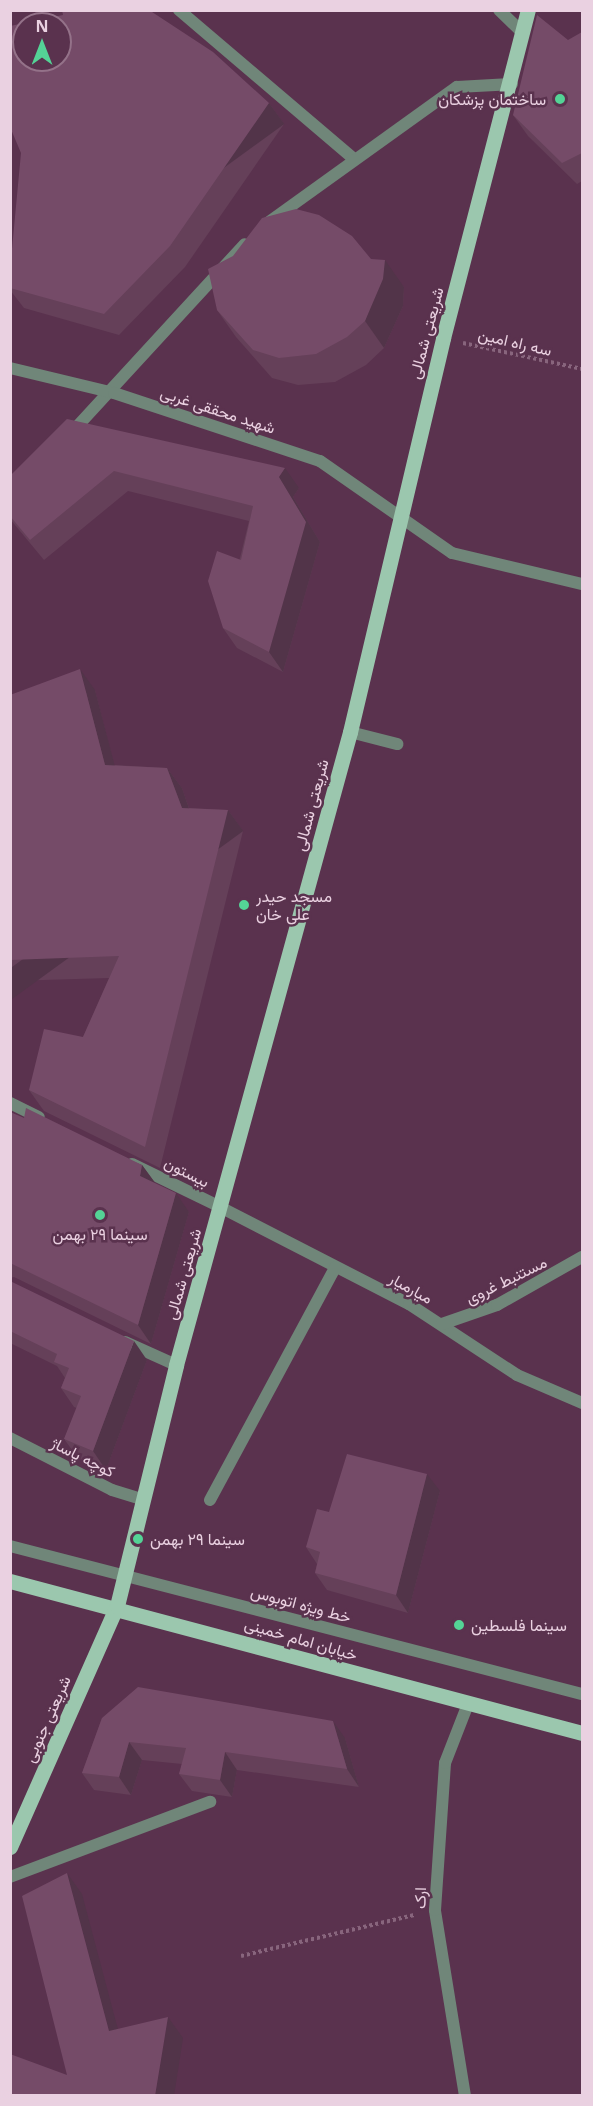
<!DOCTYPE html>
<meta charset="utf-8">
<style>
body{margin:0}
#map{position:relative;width:593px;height:2106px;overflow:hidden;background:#5a324e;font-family:"Open Sans",Vazirmatn,sans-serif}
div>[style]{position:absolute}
.path>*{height:4px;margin-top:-2px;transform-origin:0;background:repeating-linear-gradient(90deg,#88657d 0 3px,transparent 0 6px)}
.service>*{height:12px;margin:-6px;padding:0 6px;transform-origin:6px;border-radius:6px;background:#708679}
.minor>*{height:12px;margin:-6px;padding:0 6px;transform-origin:6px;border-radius:6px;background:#708679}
.tertiary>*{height:12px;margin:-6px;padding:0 6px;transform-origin:6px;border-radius:6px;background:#708679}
.primary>*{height:15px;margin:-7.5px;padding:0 7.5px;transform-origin:7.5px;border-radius:7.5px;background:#9bc7ae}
.wall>*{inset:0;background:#654059}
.shaded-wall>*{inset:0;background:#523449;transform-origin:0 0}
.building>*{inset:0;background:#754b68}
.dots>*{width:16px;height:16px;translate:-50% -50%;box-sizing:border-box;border:3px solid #5a324e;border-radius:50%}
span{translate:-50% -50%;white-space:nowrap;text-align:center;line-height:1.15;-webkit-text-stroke:5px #5a324e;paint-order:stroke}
.poi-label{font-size:16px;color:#ead1e1}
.right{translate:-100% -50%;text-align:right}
.left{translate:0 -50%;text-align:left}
.street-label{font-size:16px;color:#ead1e1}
.frame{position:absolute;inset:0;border:12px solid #ead1e1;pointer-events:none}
.north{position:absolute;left:12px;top:12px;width:60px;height:60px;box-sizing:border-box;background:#5a324e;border:2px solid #947289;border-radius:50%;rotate:0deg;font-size:16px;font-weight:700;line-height:24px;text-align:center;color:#ead1e1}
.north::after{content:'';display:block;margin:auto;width:21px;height:27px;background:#54d396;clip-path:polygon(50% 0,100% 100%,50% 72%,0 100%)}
</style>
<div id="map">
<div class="path">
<i style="left:463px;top:343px;width:122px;rotate:12.3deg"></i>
<i style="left:241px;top:1956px;width:178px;rotate:-13.3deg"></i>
</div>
<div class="service">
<i style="left:350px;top:732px;width:49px;rotate:14.3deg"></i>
<i style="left:10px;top:1103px;width:32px;rotate:26deg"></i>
<i style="left:132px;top:1164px;width:98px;rotate:26deg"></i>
<i style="left:125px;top:1342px;width:56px;rotate:24.3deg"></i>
<i style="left:10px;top:1546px;width:591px;rotate:14.51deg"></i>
<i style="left:10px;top:1877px;width:214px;rotate:-20.6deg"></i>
</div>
<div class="minor">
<i style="left:179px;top:10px;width:230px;rotate:40.4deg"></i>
<i style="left:499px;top:10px;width:33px;rotate:44deg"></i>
<i style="left:266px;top:224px;width:235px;rotate:-35.7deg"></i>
<i style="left:457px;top:87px;width:55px;rotate:-3.1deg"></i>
<i style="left:72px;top:432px;width:255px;rotate:-47.4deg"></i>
<i style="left:220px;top:1207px;width:212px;rotate:27.2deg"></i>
<i style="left:409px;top:1304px;width:129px;rotate:33.3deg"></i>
<i style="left:517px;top:1375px;width:71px;rotate:23.3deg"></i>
<i style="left:442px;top:1324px;width:58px;rotate:-19.1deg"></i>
<i style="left:497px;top:1305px;width:98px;rotate:-29.5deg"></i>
<i style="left:10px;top:1438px;width:114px;rotate:27deg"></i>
<i style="left:112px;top:1490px;width:34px;rotate:17deg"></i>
<i style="left:210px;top:1500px;width:264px;rotate:-61.7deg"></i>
<i style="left:465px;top:2096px;width:188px;rotate:-99.2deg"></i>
<i style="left:435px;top:1910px;width:147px;rotate:-86.1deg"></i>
<i style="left:445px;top:1763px;width:63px;rotate:-68.7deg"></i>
</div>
<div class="tertiary">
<i style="left:10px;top:368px;width:107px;rotate:13.5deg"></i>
<i style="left:114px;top:393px;width:217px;rotate:18.3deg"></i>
<i style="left:320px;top:461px;width:161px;rotate:34.9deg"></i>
<i style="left:452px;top:553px;width:134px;rotate:13.4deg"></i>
</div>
<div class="primary">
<i style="left:10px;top:1581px;width:592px;rotate:14.88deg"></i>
<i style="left:10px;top:1847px;width:264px;rotate:-66.1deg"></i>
<i style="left:117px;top:1606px;width:248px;rotate:-76.2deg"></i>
<i style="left:176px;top:1365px;width:656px;rotate:-74.63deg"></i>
<i style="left:350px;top:732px;width:405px;rotate:-76.7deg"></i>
<i style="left:443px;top:338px;width:339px;rotate:-75.5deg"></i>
</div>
<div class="wall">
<i style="clip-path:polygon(582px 32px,582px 181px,577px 184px,528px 136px,513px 115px)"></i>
<i style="clip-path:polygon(269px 103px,284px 124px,185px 267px,119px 335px,24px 308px,10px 290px,10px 270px)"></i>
<i style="clip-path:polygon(371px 259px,404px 287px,403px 306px,384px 348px,366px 365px,335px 382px,298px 385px,272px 378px,236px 337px,217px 310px)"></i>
<i style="clip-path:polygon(67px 419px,299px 488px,293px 497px,320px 542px,283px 672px,237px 648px,223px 628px,249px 521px,128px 491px,44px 560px,10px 519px,10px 476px)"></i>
<i style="clip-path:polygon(95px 690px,114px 765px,167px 768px,182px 788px,189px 808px,228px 810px,243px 831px,160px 1168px,44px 1111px,29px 1090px,83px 1037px,109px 978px,10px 981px,10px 695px)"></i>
<i style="clip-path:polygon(10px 1112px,24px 1118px,142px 1165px,155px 1183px,189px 1212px,151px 1344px,14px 1277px,10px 1278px)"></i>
<i style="clip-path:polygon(10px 1281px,147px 1360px,106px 1470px,78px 1458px,64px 1439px,77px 1408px,74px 1407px,61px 1388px,65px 1378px,57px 1366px,10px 1343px)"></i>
<i style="clip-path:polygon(440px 1491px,408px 1613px,327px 1590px,315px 1573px,317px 1564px,306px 1547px,329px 1512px)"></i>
<i style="clip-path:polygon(102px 1718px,345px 1738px,359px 1787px,237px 1770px,232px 1797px,192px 1791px,179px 1774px,182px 1764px,142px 1760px,131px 1795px,94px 1790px,82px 1773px)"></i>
</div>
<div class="shaded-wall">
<i style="left:269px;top:103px;width:26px;height:174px;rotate:54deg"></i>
<i style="clip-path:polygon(385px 260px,404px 287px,403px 306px,384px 348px,365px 321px)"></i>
<i style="clip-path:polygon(285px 468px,299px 488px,293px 497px,320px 542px,283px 672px,269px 652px,279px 477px)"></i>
<i style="clip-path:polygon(80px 669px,95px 690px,120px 786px,105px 765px)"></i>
<i style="clip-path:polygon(167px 768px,182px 788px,196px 829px,182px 808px)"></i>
<i style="left:228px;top:810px;width:26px;height:347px;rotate:54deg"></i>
<i style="clip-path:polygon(142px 1165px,156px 1184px,140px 1176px)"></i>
<i style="clip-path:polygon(176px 1193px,189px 1212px,151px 1344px,138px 1325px)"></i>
<i style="clip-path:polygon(134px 1341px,147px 1360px,106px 1470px,93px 1451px)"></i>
<i style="clip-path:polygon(427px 1474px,440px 1491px,408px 1613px,396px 1595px)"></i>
<i style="clip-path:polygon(333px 1721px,345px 1738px,359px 1787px,347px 1769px)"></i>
<i style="clip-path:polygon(129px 1742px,142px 1760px,131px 1795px,119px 1777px)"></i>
<i style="clip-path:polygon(225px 1752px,237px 1770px,232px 1797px,220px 1780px)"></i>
<i style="clip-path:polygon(67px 1873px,82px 1894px,124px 2052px,109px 2031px)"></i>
<i style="clip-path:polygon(168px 2017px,183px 2038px,174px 2096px,155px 2096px)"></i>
</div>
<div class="building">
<i style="clip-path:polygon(evenodd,62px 10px,149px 10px,213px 52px,269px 103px,170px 246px,104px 314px,10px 288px,10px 270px,21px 153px,10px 127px,10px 26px,63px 15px,62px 10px,24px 24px,60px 24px,60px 60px,24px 60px,24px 24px)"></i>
<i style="clip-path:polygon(537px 15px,568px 40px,582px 32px,582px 153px,562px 163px,513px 115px)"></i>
<i style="clip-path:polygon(296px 209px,319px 215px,352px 236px,371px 259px,385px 260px,383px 279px,365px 321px,347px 337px,316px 354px,279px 358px,253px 350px,217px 310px,208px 269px,233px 256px,262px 218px)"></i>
<i style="clip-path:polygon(67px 419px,285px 468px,279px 477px,306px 522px,269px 652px,223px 628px,208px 581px,217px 551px,241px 560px,253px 506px,114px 471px,30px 540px,10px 516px,10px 476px)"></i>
<i style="clip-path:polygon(80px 669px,105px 765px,167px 768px,182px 808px,228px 810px,145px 1147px,29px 1090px,44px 1029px,83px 1037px,119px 956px,10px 960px,10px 695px)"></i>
<i style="clip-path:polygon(26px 1108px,142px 1165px,140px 1176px,176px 1193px,138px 1325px,10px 1263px,10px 1112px,24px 1118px)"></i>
<i style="clip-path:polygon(10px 1281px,134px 1341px,93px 1451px,64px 1439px,81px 1396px,61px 1388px,69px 1368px,54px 1362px,57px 1354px,10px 1331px)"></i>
<i style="clip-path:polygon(347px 1454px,427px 1474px,396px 1595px,315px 1573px,320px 1552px,306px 1547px,317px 1509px,329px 1512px)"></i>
<i style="clip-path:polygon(138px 1687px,333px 1721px,347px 1769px,225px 1752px,220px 1780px,179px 1774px,186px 1748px,129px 1742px,119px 1777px,82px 1773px,102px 1718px)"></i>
<i style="clip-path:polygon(67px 1873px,109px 2031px,168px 2017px,155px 2096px,10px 2096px,10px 2054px,67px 2075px,22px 1896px)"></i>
</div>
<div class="dots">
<i style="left:560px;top:99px;background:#54d396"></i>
<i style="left:244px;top:905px;background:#54d396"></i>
<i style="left:100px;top:1215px;background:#54d396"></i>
<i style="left:138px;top:1539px;background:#54d396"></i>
<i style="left:459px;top:1625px;background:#54d396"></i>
</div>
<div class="poi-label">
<span class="right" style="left:546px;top:99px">ساختمان پزشکان</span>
<span class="left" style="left:256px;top:905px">مسجد حیدر<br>علی خان</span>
<span style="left:100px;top:1234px">سینما ۲۹ بهمن</span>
<span class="left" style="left:150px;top:1539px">سینما ٢٩ بهمن</span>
<span class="left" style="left:471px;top:1625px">سینما فلسطین</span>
</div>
<div class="street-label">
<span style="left:426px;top:333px;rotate:-75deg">شریعتی شمالی</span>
<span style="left:515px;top:342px;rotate:13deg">سه راه امین</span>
<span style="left:218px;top:410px;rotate:18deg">شهید محققی غربی</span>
<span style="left:311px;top:805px;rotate:-75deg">شریعتی شمالی</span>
<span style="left:187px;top:1172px;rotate:27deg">بیستون</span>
<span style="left:183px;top:1274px;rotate:-74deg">شریعتی شمالی</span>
<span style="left:506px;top:1280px;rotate:-26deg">مستنبط غروی</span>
<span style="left:411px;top:1288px;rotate:29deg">میارمیار</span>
<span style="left:83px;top:1457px;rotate:27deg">کوچه پاساژ</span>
<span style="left:301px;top:1604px;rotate:15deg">خط ویژه اتوبوس</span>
<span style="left:301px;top:1639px;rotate:16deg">خیابان امام خمینی</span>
<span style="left:47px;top:1719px;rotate:-66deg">شریعتی جنوبی</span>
<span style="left:420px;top:1898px;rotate:-89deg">ارک</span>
</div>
<div class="frame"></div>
<div class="north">N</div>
</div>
